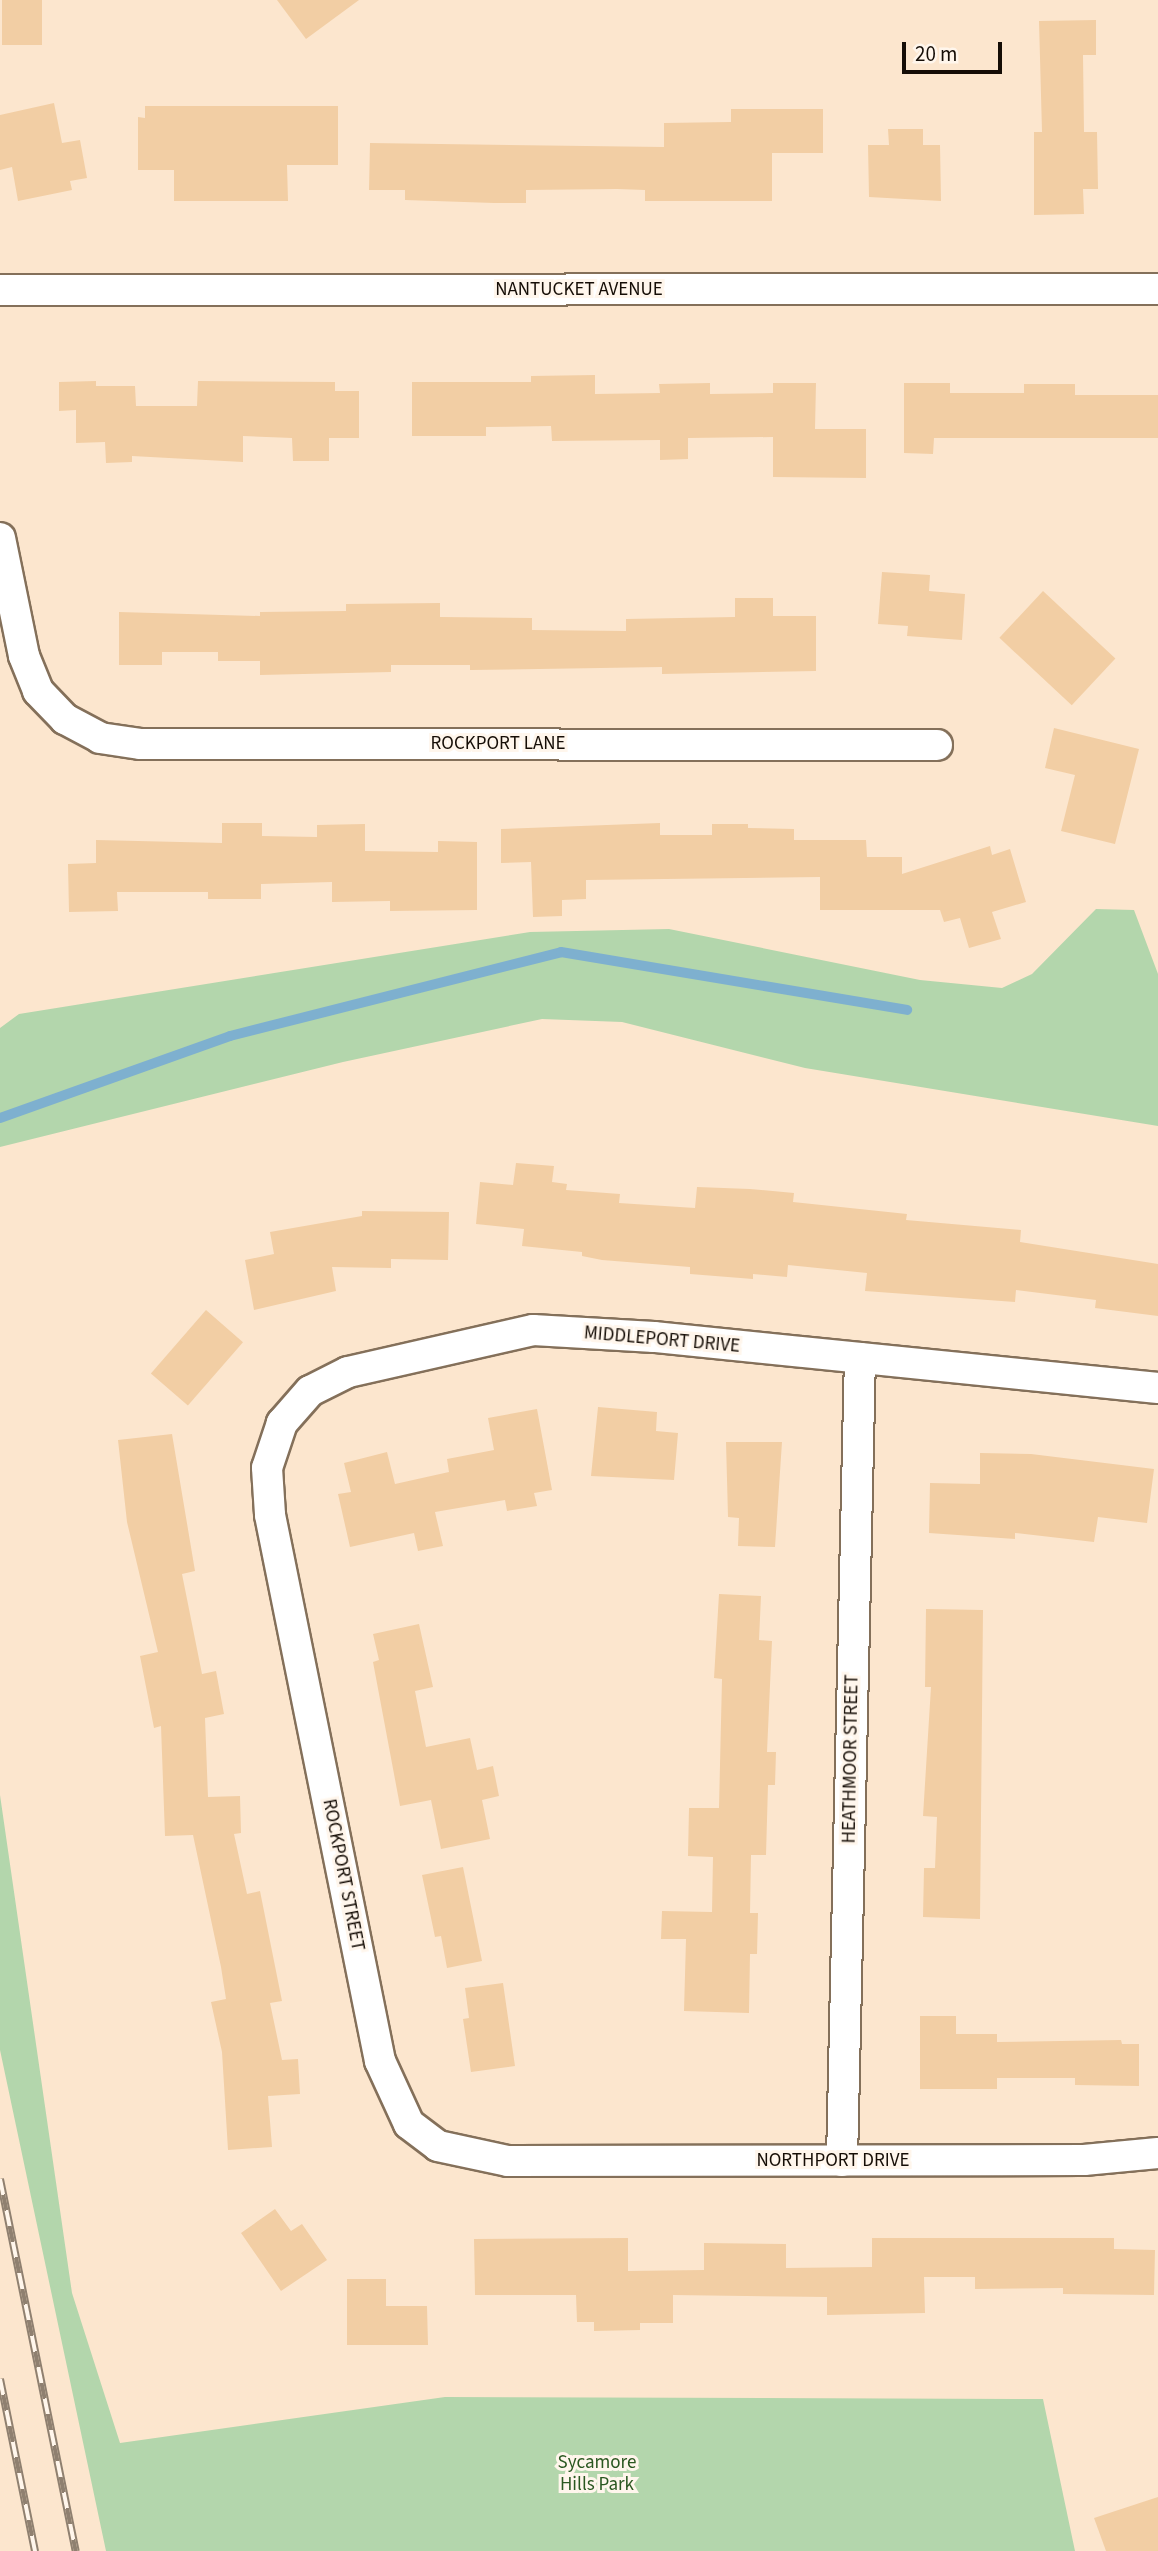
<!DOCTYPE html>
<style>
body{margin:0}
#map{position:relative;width:1158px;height:2551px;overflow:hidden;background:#fce6ce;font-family:"Source Sans 3",sans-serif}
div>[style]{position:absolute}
.green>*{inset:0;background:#b3d6ac}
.stream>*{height:10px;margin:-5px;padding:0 5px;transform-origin:5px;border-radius:5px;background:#7eb0cf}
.building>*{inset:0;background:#f2cea4;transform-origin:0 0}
.roads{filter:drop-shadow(2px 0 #84705a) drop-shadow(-2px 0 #84705a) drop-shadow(0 2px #84705a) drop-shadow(0 -2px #84705a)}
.street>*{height:30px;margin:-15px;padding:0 15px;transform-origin:15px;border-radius:15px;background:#fff}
.rail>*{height:8px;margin-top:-4px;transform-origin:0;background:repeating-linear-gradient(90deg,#fff6ec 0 16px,#8f8070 0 32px);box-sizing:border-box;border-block:2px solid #8f8070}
span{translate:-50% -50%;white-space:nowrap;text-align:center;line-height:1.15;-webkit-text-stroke:6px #fff6ec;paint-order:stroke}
.street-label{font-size:19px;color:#150d06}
.park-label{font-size:19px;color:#2a5720}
.scale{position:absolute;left:902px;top:42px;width:100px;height:32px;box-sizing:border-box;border:4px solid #150d06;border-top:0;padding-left:9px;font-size:21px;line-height:24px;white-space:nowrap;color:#150d06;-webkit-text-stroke:5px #fff6ec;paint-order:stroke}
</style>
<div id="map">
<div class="green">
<i style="clip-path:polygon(1096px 909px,1134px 910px,1158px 974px,1158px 1126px,805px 1068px,622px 1022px,542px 1019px,343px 1062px,0 1147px,0 1028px,19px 1014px,530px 932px,669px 929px,920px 980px,1002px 988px,1032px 974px)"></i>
<i style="clip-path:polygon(0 1795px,72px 2293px,120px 2443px,445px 2397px,1043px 2399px,1075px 2551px,106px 2551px,0 2050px)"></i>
</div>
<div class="stream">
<i style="left:0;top:1118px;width:244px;rotate:-19.6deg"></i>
<i style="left:230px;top:1036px;width:341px;rotate:-14.2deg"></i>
<i style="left:561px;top:952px;width:351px;rotate:9.5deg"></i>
</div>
<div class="building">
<i style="left:2px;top:0;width:40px;height:45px"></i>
<i style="clip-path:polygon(277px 0,359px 0,306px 39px)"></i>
<i style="clip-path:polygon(1096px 20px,1096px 55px,1083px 55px,1084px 132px,1097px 132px,1098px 189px,1083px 189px,1084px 214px,1034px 215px,1034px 132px,1042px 132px,1039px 21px)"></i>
<i style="clip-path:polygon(54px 103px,62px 143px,80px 140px,87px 178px,70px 181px,72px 190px,18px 201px,12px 167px,0 170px,0 115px)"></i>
<i style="clip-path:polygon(145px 106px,338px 106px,338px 165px,287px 165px,288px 201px,174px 201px,174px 170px,138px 170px,138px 117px,145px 118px)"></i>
<i style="clip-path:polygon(731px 109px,823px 109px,823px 153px,772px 153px,772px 201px,645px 201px,645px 190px,617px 189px,526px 190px,526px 203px,494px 203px,405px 200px,405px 190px,369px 190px,370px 143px,664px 147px,664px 123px,731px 122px)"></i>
<i style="clip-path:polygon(888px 129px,923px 129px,923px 145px,940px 145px,941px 201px,869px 197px,868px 145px,889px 145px)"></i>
<i style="clip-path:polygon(595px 375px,595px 394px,660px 393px,659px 384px,710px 383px,710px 394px,773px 393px,773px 383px,816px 383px,815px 429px,866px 429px,866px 478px,773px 477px,773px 437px,688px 438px,688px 459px,660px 460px,660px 440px,552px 441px,551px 426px,486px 427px,486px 436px,412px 436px,412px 382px,531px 382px,531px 376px)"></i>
<i style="clip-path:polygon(96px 381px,96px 386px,135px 386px,136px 406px,197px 406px,198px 381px,335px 382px,335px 391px,359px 391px,359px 438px,329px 438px,329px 461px,293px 461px,292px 438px,243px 436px,243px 462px,132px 456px,132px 462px,106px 463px,105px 442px,76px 443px,76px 410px,59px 411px,59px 382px)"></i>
<i style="clip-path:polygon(904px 383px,950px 383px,950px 393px,1024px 393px,1024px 384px,1075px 384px,1075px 395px,1158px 395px,1158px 438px,934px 438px,933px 454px,904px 453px)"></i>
<i style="clip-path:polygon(882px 572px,930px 575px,929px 591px,965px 594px,962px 640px,907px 636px,908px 626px,878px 624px)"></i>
<i style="left:1043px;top:591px;width:99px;height:64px;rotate:43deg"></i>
<i style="clip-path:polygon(735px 598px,773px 598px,773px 616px,816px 616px,816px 671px,662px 674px,662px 667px,470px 670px,470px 665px,391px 665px,391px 672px,260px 675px,260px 661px,218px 661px,218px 652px,162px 652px,162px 665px,119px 665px,119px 612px,260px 616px,260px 612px,346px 611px,346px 604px,440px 603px,440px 617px,532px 618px,532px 630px,626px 631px,626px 619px,735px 617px)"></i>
<i style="clip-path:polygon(1054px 728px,1139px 749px,1115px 844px,1061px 831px,1075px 775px,1045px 768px)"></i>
<i style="clip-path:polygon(222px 823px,262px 823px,262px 836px,317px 837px,317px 825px,365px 824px,365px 851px,438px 852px,438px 841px,477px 842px,477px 910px,390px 911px,390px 901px,332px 902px,332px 882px,261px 884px,261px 899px,208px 899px,208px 892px,117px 892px,118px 911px,69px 912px,68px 864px,96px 863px,96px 840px,222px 843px)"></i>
<i style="clip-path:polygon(660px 823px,660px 835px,712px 835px,712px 824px,748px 824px,748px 828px,794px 829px,794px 840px,866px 840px,867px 857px,902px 857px,902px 874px,990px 846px,992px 855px,1010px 849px,1026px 902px,992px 912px,1001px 939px,969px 948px,960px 918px,944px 922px,940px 910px,820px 910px,820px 877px,586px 880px,586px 899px,562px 900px,562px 916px,533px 917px,531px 862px,501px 863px,501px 829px)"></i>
<i style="clip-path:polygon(516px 1163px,554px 1166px,552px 1182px,567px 1184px,566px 1190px,620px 1194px,619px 1203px,695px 1208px,697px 1187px,750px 1189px,794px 1193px,793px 1202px,907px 1214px,906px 1220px,1021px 1230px,1020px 1242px,1158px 1264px,1158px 1316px,1095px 1308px,1096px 1300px,1016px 1290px,1015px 1302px,865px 1291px,867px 1273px,788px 1265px,787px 1277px,753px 1274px,753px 1279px,690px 1274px,690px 1267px,602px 1260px,582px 1256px,582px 1252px,522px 1246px,524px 1229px,476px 1224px,480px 1182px,513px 1185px)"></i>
<i style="clip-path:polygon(362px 1211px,449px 1212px,448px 1260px,391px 1259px,391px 1268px,332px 1267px,336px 1291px,254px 1310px,245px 1260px,274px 1254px,270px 1232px,362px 1216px)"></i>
<i style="left:206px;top:1310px;width:49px;height:84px;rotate:41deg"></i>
<i style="clip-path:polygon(598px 1407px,657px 1412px,656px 1431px,678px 1433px,674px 1480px,591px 1476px)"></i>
<i style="clip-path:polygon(537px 1409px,552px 1490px,534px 1493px,537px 1506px,507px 1511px,505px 1500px,435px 1512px,443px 1546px,418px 1551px,414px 1533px,350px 1547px,338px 1494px,351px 1492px,344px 1463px,387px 1452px,395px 1484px,449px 1472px,447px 1459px,494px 1450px,488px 1418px)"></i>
<i style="clip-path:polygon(172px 1434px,195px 1571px,182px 1574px,202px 1674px,216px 1671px,224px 1714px,205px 1718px,208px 1797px,240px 1796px,241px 1833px,234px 1834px,247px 1894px,260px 1891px,282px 2001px,270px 2003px,282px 2060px,298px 2059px,300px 2094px,268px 2096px,272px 2147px,228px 2150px,222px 2052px,211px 2002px,226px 1999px,221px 1967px,193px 1835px,165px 1836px,161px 1726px,154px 1728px,140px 1656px,158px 1652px,127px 1522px,118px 1440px)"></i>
<i style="clip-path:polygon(726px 1442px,782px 1442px,775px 1547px,738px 1546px,739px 1518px,728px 1517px)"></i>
<i style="clip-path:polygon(980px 1453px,1031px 1454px,1154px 1469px,1147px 1523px,1098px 1517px,1094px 1542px,1015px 1533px,1015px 1539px,929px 1533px,930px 1483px,980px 1484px)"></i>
<i style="clip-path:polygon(719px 1594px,761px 1596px,759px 1640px,772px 1641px,767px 1752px,776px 1752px,775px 1785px,768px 1785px,766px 1855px,751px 1855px,750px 1913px,758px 1913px,757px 1954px,750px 1954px,749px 2013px,684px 2011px,686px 1939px,661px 1939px,662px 1911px,712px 1912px,713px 1857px,688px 1856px,689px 1808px,719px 1808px,722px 1679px,714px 1678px)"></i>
<i style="clip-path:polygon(926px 1609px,983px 1610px,980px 1919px,923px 1917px,924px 1868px,935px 1868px,937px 1817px,923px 1816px,931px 1687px,925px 1687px)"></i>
<i style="clip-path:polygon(419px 1624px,433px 1687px,415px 1691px,426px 1747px,470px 1738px,477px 1770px,493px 1766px,499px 1796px,482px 1800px,490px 1839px,441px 1849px,431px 1800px,400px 1806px,373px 1662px,379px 1660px,373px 1634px)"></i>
<i style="clip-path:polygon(463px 1867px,482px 1961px,447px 1968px,441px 1936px,435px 1937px,422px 1875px)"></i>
<i style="clip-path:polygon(503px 1983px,515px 2066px,471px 2072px,463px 2019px,469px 2018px,465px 1988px)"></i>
<i style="clip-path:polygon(920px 2016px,956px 2016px,956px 2034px,997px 2034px,997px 2042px,1121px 2040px,1122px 2044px,1139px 2044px,1139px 2086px,1075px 2085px,1075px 2078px,997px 2078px,997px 2089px,920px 2089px)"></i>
<i style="clip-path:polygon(275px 2209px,291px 2231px,302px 2224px,327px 2260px,281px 2291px,241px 2233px)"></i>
<i style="clip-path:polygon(628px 2238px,628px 2271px,704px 2270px,704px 2243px,786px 2244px,786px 2268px,872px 2267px,872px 2238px,1114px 2238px,1114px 2249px,1155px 2250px,1154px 2295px,1063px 2294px,1063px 2288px,975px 2289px,975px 2277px,924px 2277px,925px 2313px,827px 2315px,827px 2297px,673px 2295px,673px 2323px,640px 2323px,640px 2330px,594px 2331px,594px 2322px,577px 2322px,576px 2295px,475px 2295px,474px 2239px)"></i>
<i style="clip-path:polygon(347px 2279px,386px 2279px,386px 2306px,427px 2306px,428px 2345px,347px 2345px)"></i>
<i style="clip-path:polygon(1158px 2497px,1158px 2551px,1106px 2551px,1094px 2518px)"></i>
</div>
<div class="roads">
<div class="street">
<i style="left:0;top:290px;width:1158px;rotate:-0.05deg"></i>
<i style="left:0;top:538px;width:120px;rotate:78.5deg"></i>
<i style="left:24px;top:656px;width:38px;rotate:68deg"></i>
<i style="left:38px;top:691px;width:39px;rotate:46deg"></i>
<i style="left:65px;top:719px;width:40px;rotate:28deg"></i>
<i style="left:100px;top:738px;width:40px;rotate:8.5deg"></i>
<i style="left:140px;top:744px;width:797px;rotate:0.07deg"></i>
<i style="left:1158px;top:1388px;width:507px;rotate:-174.22deg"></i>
<i style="left:654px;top:1337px;width:121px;rotate:-176.7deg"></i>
<i style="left:533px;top:1330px;width:190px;rotate:167.2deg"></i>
<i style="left:348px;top:1372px;width:42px;rotate:153.4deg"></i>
<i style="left:310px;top:1391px;width:43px;rotate:131.2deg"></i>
<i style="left:282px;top:1423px;width:47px;rotate:108.4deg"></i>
<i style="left:267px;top:1468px;width:47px;rotate:86.3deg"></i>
<i style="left:270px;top:1515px;width:557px;rotate:78.61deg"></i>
<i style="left:380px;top:2061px;width:69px;rotate:65.3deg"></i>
<i style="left:409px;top:2124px;width:36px;rotate:37deg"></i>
<i style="left:438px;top:2146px;width:72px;rotate:12.1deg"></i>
<i style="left:508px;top:2161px;width:576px;rotate:-0.1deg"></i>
<i style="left:1084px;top:2160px;width:74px;rotate:-5.4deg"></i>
<i style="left:842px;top:2161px;width:803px;rotate:-88.72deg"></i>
</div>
</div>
<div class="rail">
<i style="left:0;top:2179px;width:380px;rotate:78.5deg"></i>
<i style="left:0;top:2379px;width:176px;rotate:78.5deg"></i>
</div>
<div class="street-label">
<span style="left:579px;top:290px">NANTUCKET AVENUE</span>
<span style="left:498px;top:744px">ROCKPORT LANE</span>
<span style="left:662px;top:1340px;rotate:5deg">MIDDLEPORT DRIVE</span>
<span style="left:851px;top:1759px;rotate:-89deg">HEATHMOOR STREET</span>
<span style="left:343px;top:1875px;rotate:79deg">ROCKPORT STREET</span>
<span style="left:833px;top:2161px">NORTHPORT DRIVE</span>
</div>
<div class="park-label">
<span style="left:597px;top:2474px">Sycamore<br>Hills Park</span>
</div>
<div class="scale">20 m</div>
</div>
